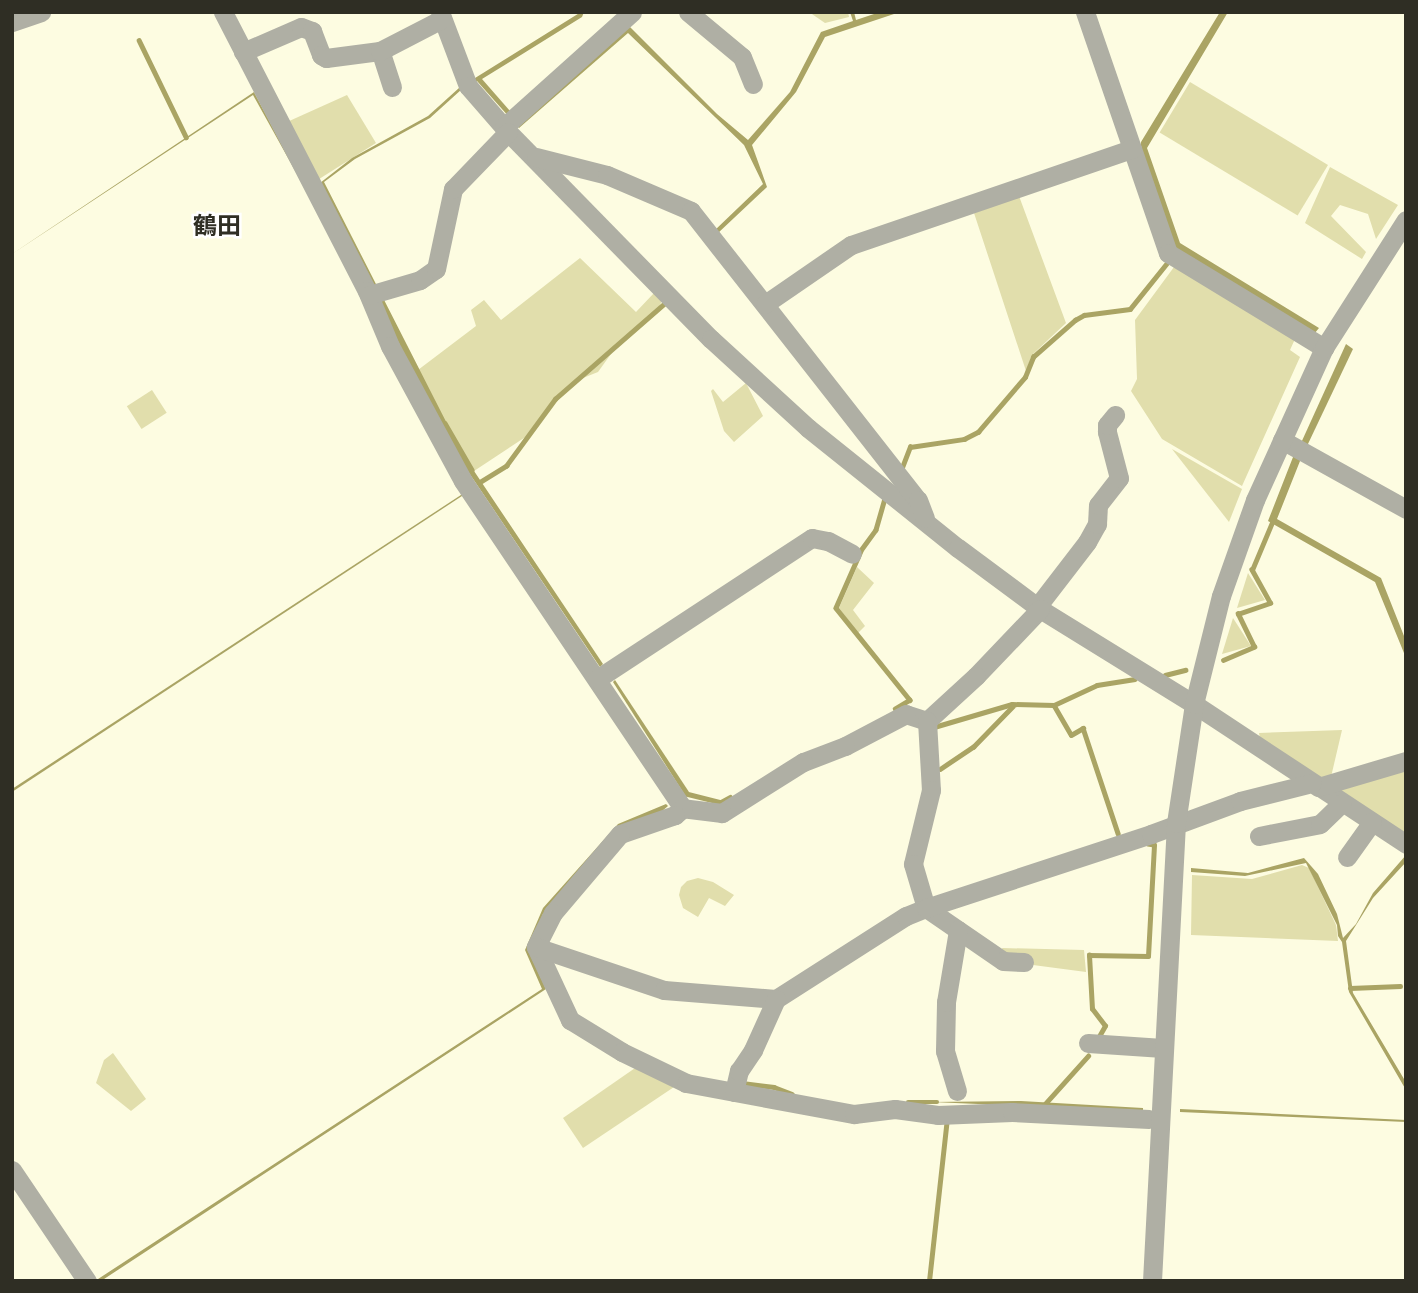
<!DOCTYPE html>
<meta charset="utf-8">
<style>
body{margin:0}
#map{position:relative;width:1418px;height:1293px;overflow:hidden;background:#fdfce1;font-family:"IBM Plex Sans","Noto Sans JP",sans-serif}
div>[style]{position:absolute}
.green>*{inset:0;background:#e1deac;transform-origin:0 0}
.water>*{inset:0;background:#aaa464}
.stream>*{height:4.5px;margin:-2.25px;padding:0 2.25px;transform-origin:2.25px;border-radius:2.25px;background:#aaa464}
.minor>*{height:19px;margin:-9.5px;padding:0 9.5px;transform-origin:9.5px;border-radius:9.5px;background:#afafa4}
span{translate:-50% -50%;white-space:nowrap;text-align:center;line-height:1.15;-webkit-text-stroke:5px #fff;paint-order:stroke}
.quarter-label{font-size:24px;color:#2f2e24;font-weight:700}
.frame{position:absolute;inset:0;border:14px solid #2f2e24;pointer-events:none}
</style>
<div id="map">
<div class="green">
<i style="clip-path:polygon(809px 12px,848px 12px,849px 17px,825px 23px)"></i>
<i style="left:1190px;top:82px;width:161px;height:59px;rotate:31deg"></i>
<i style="clip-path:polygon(347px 95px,376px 143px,316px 181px,287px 122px)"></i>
<i style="clip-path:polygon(1330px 167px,1398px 205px,1376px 239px,1368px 214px,1340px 205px,1331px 216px,1366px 252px,1362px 259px,1305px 223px)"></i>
<i style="clip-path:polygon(1019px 196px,1066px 323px,1032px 355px,1026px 371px,974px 213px)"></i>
<i style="clip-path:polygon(580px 258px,636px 312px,654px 293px,662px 301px,654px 316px,621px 340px,598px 372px,573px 382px,527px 436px,471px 473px,414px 373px,476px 326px,471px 310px,484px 300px,501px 320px)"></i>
<i style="clip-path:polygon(1174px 267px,1295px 339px,1290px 350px,1300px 357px,1242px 486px,1162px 439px,1131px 391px,1137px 379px,1135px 320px)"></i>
<i style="clip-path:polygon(746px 383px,763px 416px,734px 442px,724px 431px,711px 391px,713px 389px,723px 402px)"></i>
<i style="left:152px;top:390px;width:27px;height:30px;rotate:57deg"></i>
<i style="clip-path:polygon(1172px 449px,1242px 489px,1229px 522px)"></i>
<i style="clip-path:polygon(857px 567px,874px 583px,853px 610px,865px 626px,858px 633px,839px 608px)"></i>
<i style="clip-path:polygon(1248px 573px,1265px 600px,1237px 608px)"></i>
<i style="clip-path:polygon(1233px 618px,1251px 646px,1222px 654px)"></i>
<i style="clip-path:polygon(1342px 730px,1331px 777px,1320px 779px,1260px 739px,1259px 733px)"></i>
<i style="clip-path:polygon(1406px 767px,1406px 835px,1330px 787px)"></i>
<i style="clip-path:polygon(1302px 865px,1309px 868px,1336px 925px,1338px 941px,1191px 935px,1192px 875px,1252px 879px)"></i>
<i style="clip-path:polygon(698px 878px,713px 882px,734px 895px,725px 906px,709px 898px,698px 917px,683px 908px,679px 895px,681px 887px,687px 881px)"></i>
<i style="clip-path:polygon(1002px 948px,1084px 950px,1086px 972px,1033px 965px,1033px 960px,1005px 958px)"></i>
<i style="clip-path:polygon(113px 1053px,146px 1099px,131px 1111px,96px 1083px,104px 1060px)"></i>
<i style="clip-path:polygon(638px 1066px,677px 1085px,583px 1148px,563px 1118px)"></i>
</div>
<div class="water">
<i style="clip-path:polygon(581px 12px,584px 12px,582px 17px,482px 79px,518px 120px,627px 24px,717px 114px,748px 140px,790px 92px,821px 32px,853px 21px,850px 12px,854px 12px,856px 20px,880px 12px,900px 12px,825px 37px,796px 92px,752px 145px,767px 187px,717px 234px,714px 231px,763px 184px,744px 145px,628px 33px,519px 128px,477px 81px,462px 89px,430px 118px,355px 159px,324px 182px,462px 453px,603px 664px,600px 667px,465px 467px,412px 370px,320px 183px,352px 158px,428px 116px,459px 88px)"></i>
<i style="clip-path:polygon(1220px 12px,1228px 12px,1147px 148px,1180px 243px,1319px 328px,1314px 334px,1176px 249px,1140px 150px,1141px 142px)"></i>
<i style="clip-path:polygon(254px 92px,303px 185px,253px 95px,12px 254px)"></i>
<i style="clip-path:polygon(1346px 344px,1353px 349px,1307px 446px,1301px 443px)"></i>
<i style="clip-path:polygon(1295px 452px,1302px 456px,1277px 519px,1381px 578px,1406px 641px,1406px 658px,1375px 582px,1268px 521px)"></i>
<i style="clip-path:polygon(464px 493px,465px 494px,12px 792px,12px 789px)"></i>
<i style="clip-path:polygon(615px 680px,689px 792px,689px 796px,686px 797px,613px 682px)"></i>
<i style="clip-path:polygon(666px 804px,668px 806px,543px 914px,528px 950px,546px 989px,101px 1281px,95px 1281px,542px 989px,525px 950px,543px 908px,618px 824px)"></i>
<i style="clip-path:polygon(1406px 855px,1406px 862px,1373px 898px,1346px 941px,1353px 993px,1404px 1079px,1406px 1090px,1349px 992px,1342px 942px,1338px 936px,1337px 925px,1306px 863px,1245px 876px,1191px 872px,1191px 868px,1248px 873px,1304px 858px,1318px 874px,1337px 914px,1343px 938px,1356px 924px,1373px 893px)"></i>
<i style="clip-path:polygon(1021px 1101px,1143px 1108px,1143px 1111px,932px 1102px)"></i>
<i style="clip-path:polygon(1180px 1109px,1406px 1120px,1406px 1122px,1180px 1112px)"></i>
</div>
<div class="stream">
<i style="left:139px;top:40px;width:108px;rotate:64.1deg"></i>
<i style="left:445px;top:423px;width:54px;rotate:60.1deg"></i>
<i style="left:901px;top:470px;width:25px;rotate:-69deg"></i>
<i style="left:910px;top:447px;width:55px;rotate:-8.4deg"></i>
<i style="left:964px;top:439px;width:16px;rotate:-27deg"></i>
<i style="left:978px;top:432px;width:72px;rotate:-49.5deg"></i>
<i style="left:1025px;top:377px;width:22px;rotate:-68deg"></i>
<i style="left:1033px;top:357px;width:56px;rotate:-41.4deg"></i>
<i style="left:1075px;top:320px;width:10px;rotate:-29deg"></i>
<i style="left:1084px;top:315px;width:46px;rotate:-7.4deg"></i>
<i style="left:1130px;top:309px;width:59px;rotate:-51.2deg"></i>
<i style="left:480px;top:482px;width:31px;rotate:-32deg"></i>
<i style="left:506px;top:466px;width:83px;rotate:-53.8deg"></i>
<i style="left:555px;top:399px;width:147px;rotate:-41.1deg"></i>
<i style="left:886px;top:495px;width:36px;rotate:106deg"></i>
<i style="left:876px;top:530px;width:26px;rotate:126deg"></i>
<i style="left:861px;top:551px;width:62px;rotate:113.7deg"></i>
<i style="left:836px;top:608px;width:118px;rotate:51.2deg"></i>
<i style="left:910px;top:700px;width:17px;rotate:149deg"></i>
<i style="left:1223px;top:660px;width:34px;rotate:-23deg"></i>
<i style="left:1254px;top:647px;width:37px;rotate:-116deg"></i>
<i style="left:1238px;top:614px;width:34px;rotate:-19deg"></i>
<i style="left:1270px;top:603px;width:38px;rotate:-119deg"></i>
<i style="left:1252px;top:570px;width:54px;rotate:-67.2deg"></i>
<i style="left:1165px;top:675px;width:21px;rotate:-14deg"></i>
<i style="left:1054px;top:705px;width:34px;rotate:60deg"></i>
<i style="left:1071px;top:735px;width:14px;rotate:-30deg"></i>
<i style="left:1083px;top:728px;width:111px;rotate:71.6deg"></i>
<i style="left:934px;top:727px;width:81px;rotate:-16.4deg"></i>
<i style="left:1012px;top:704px;width:42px;rotate:1.4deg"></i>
<i style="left:1054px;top:705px;width:47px;rotate:-24.9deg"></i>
<i style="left:1097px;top:685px;width:38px;rotate:-9deg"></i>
<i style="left:940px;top:769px;width:40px;rotate:-34deg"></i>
<i style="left:973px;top:747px;width:57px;rotate:-45.7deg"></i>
<i style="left:688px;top:794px;width:34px;rotate:14deg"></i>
<i style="left:721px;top:802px;width:10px;rotate:-29deg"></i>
<i style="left:1350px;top:988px;width:50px;rotate:-2.3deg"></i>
<i style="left:1098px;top:1038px;width:14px;rotate:-60deg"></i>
<i style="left:1105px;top:1026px;width:21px;rotate:-127deg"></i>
<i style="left:1092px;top:1009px;width:54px;rotate:-93.2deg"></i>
<i style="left:1089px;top:955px;width:59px;rotate:1deg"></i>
<i style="left:1148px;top:956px;width:111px;rotate:-86.9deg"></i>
<i style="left:1154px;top:845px;width:6px;rotate:-171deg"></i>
<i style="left:742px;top:1083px;width:32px;rotate:7deg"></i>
<i style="left:774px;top:1087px;width:19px;rotate:21deg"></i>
<i style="left:908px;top:1102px;width:29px"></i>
<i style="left:1044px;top:1105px;width:66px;rotate:-48.1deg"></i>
<i style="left:929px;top:1281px;width:164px;rotate:-83.7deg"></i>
</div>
<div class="minor">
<i style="left:223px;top:12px;width:314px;rotate:62.7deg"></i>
<i style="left:367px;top:291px;width:60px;rotate:67.3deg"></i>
<i style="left:390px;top:346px;width:153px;rotate:61.6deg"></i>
<i style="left:463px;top:481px;width:394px;rotate:56.1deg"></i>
<i style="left:440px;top:12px;width:79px;rotate:69.3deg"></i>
<i style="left:468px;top:86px;width:61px;rotate:49deg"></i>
<i style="left:508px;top:132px;width:290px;rotate:45.6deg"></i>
<i style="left:711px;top:339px;width:132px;rotate:42.5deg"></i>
<i style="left:808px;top:428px;width:192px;rotate:38.7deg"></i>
<i style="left:958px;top:548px;width:102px;rotate:36.6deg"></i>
<i style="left:1040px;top:609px;width:181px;rotate:31.7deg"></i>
<i style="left:1194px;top:704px;width:254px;rotate:33.4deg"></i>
<i style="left:688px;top:12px;width:70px;rotate:39.8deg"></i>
<i style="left:742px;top:57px;width:29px;rotate:68deg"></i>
<i style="left:1085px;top:12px;width:255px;rotate:71deg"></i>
<i style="left:1168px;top:253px;width:183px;rotate:31.3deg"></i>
<i style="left:12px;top:22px;width:31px;rotate:-19deg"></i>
<i style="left:243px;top:52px;width:63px;rotate:-23.3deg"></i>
<i style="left:301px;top:27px;width:12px;rotate:20deg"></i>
<i style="left:312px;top:31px;width:26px;rotate:69deg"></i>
<i style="left:321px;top:55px;width:6px;rotate:31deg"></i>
<i style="left:326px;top:58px;width:54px;rotate:-7.4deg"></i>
<i style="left:392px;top:87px;width:38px;rotate:-108deg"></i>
<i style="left:380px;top:51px;width:70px;rotate:-27.3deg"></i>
<i style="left:504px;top:127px;width:172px;rotate:-41.9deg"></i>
<i style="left:536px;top:157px;width:73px;rotate:14.2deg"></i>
<i style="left:607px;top:175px;width:91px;rotate:23.2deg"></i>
<i style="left:691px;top:211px;width:367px;rotate:51.9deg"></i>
<i style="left:918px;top:500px;width:19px;rotate:69deg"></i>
<i style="left:369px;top:295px;width:53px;rotate:-16.4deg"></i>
<i style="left:420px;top:280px;width:19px;rotate:-35deg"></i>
<i style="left:436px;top:269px;width:82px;rotate:-78deg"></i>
<i style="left:453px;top:189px;width:79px;rotate:-46deg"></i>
<i style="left:765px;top:304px;width:104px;rotate:-34.5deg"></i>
<i style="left:851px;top:245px;width:297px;rotate:-18.9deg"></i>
<i style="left:1282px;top:440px;width:142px;rotate:29.1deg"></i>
<i style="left:1037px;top:607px;width:82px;rotate:-52.4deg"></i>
<i style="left:1087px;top:542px;width:21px;rotate:-61deg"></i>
<i style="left:1097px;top:524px;width:19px;rotate:-87deg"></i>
<i style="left:1098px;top:505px;width:34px;rotate:-52deg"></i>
<i style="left:1119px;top:478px;width:48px;rotate:-104.6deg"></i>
<i style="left:1107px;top:432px;width:7px;rotate:-90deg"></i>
<i style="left:1107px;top:425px;width:13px;rotate:-51deg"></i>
<i style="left:1040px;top:609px;width:93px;rotate:133.7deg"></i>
<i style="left:976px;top:676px;width:67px;rotate:137.4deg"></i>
<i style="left:927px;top:721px;width:22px;rotate:-162deg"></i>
<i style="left:906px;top:714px;width:69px;rotate:152.3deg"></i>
<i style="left:845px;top:746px;width:45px;rotate:159.1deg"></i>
<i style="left:803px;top:762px;width:96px;rotate:147.8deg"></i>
<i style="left:722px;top:813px;width:39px;rotate:-173deg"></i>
<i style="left:683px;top:808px;width:11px;rotate:139deg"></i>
<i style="left:675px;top:815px;width:58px;rotate:160.9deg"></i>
<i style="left:620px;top:834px;width:104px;rotate:130.3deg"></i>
<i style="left:553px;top:913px;width:38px;rotate:117deg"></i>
<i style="left:536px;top:947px;width:81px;rotate:65deg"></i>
<i style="left:570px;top:1020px;width:61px;rotate:31.6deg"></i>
<i style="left:622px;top:1052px;width:71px;rotate:25.8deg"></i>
<i style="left:686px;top:1083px;width:171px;rotate:10.5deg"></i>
<i style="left:854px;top:1114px;width:41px;rotate:-7deg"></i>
<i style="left:895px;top:1109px;width:43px;rotate:7.9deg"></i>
<i style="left:938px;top:1115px;width:74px;rotate:-2.3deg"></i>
<i style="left:1012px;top:1112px;width:137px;rotate:2.9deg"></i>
<i style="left:597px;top:679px;width:257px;rotate:-33.3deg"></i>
<i style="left:812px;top:538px;width:16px;rotate:11deg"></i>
<i style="left:828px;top:541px;width:27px;rotate:28deg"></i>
<i style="left:927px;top:721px;width:69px;rotate:86.7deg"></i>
<i style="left:931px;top:790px;width:76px;rotate:103.7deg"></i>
<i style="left:913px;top:864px;width:46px;rotate:73.5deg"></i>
<i style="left:926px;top:908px;width:93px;rotate:34.5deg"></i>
<i style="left:1003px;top:961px;width:21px;rotate:3deg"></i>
<i style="left:1318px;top:787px;width:92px;rotate:-16.5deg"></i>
<i style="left:1259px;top:836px;width:62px;rotate:-11.1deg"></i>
<i style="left:1320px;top:824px;width:30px;rotate:-44deg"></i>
<i style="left:1347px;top:857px;width:43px;rotate:-54.5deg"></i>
<i style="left:536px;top:947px;width:135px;rotate:18.6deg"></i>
<i style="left:664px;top:990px;width:112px;rotate:4.6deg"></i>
<i style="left:776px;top:999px;width:154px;rotate:-32.6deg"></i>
<i style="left:906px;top:916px;width:22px;rotate:-22deg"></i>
<i style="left:926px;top:908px;width:237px;rotate:-18.2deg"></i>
<i style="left:1151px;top:834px;width:95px;rotate:-20.3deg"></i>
<i style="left:1240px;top:801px;width:74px;rotate:-14deg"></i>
<i style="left:1088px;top:1043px;width:75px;rotate:3.8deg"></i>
<i style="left:957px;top:1091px;width:42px;rotate:-106.7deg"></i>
<i style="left:945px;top:1051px;width:49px;rotate:-88.8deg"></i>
<i style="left:946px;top:1002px;width:73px;rotate:-80.5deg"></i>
<i style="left:734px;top:1092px;width:22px;rotate:-77deg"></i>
<i style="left:739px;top:1071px;width:25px;rotate:-56deg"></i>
<i style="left:753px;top:1050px;width:56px;rotate:-65.7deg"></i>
<i style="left:12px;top:1170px;width:134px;rotate:56deg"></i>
<i style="left:1152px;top:1281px;width:459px;rotate:-87deg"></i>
<i style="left:1176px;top:823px;width:120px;rotate:-81.4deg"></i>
<i style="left:1194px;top:704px;width:111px;rotate:-76deg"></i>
<i style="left:1221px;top:596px;width:102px;rotate:-70.5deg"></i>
<i style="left:1255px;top:500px;width:167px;rotate:-65.6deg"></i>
<i style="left:1324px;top:348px;width:152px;rotate:-57.4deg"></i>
</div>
<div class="quarter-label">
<span style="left:217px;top:226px">鶴田</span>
</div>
<div class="frame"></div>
</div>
